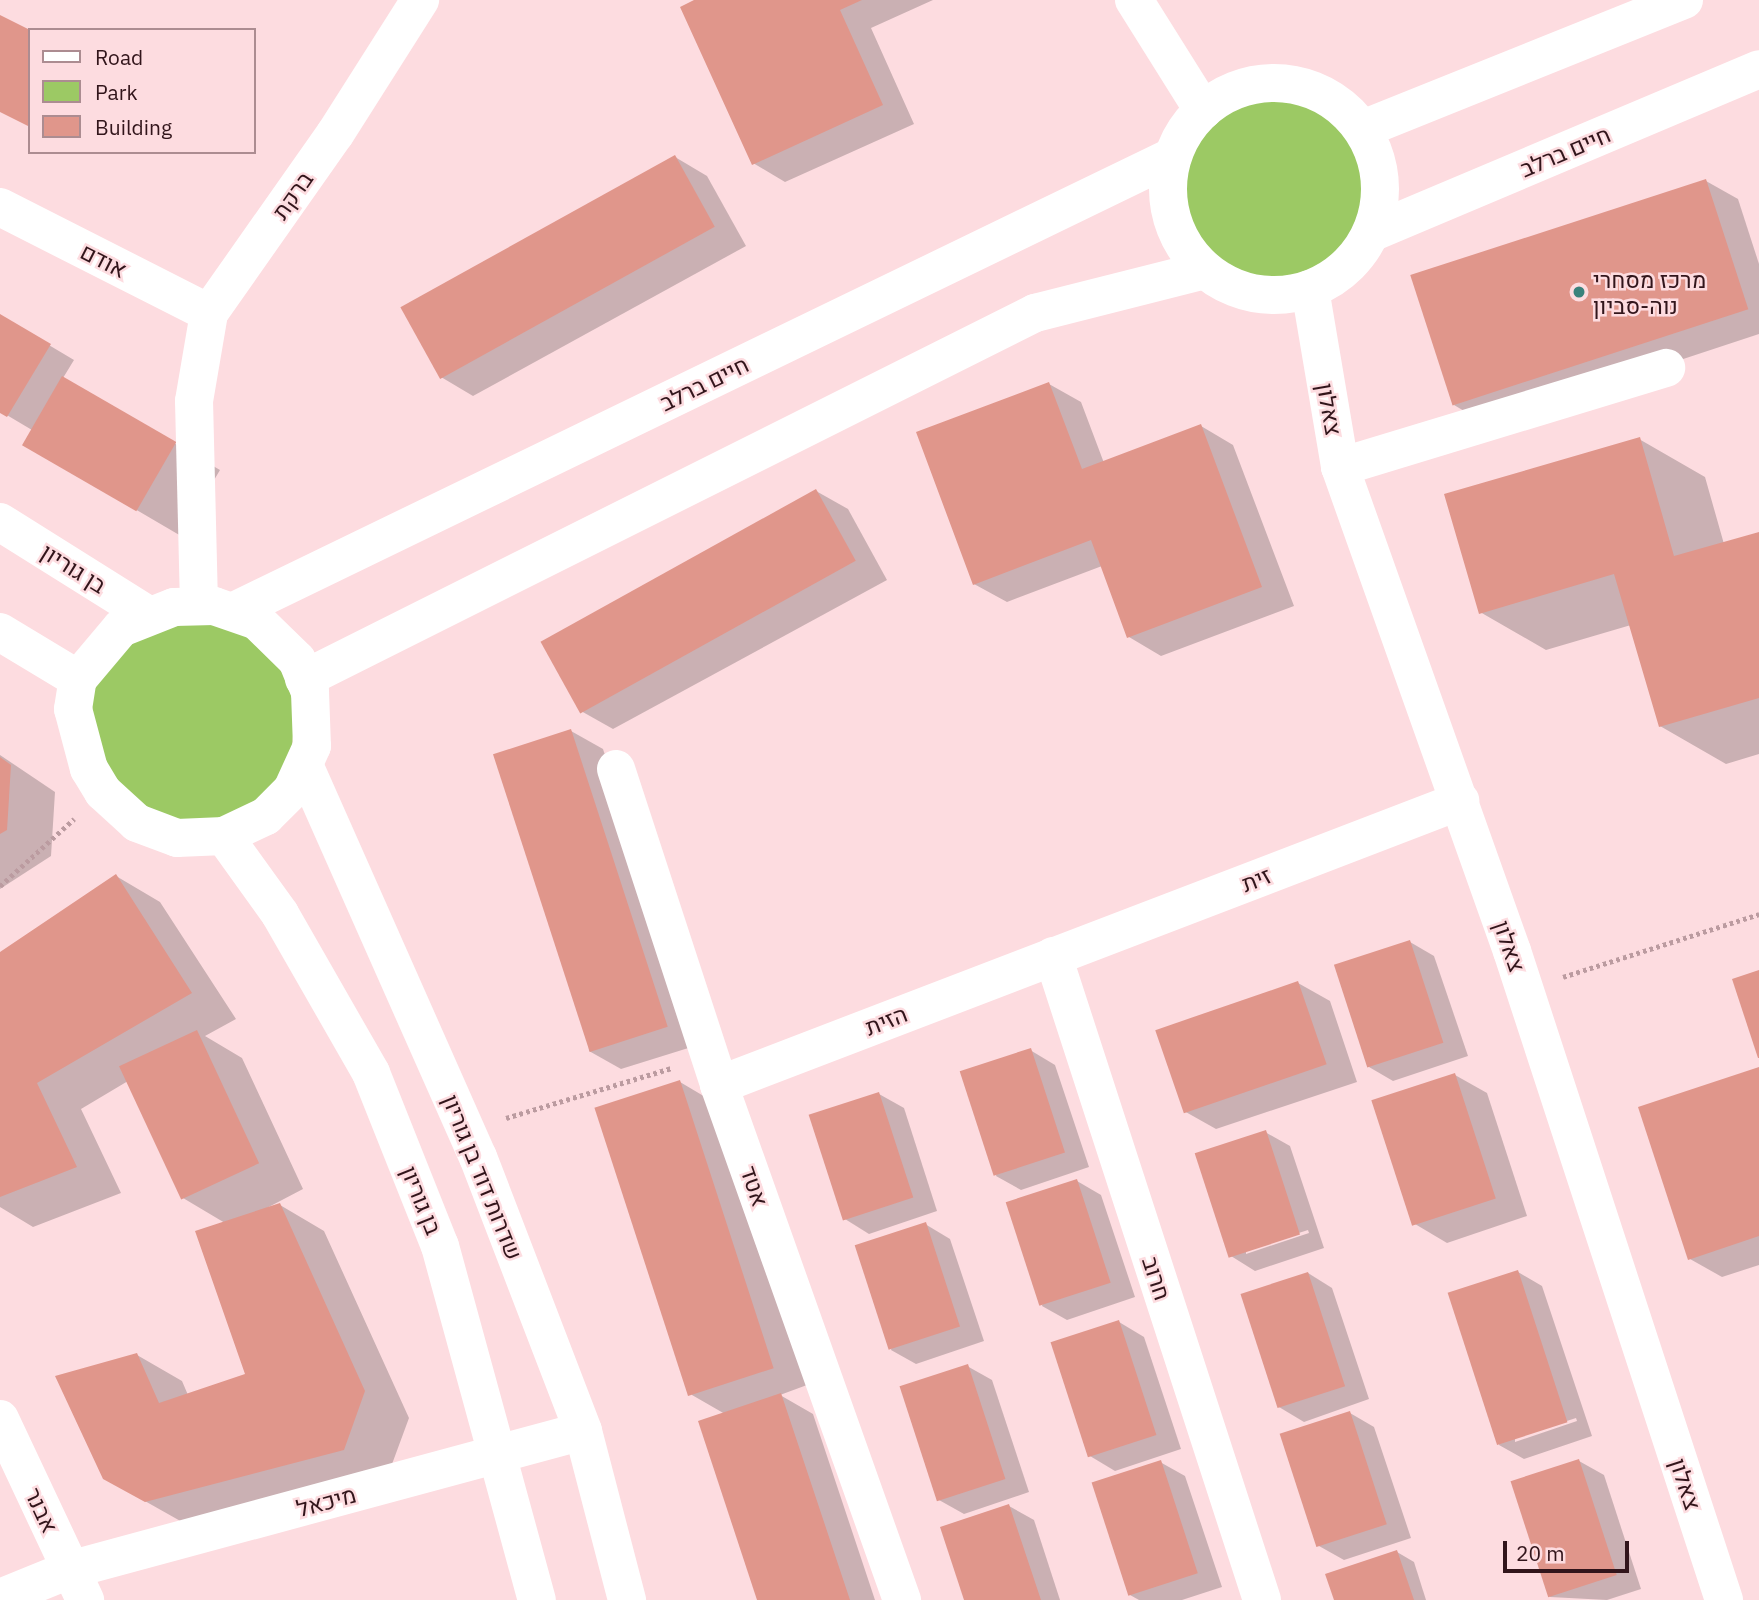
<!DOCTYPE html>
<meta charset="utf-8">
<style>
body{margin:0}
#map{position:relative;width:1759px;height:1600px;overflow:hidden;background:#fddce0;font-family:"IBM Plex Sans",Heebo,sans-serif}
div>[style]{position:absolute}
.green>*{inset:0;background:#9cc964}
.round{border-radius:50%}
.shadow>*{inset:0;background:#0003}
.building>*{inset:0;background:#e0968b;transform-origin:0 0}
.path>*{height:4.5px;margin-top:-2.25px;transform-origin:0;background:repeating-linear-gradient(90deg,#bb9ba0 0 3.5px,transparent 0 7px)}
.minor>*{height:38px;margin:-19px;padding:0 19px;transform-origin:19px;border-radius:19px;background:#fff}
.minor>.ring{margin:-19px;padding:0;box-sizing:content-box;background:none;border:38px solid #fff;border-radius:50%}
.dots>*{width:19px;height:19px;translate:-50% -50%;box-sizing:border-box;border:4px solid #fddce0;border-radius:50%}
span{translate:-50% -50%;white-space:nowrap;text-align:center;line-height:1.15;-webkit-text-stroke:5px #fddce0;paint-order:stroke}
.street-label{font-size:23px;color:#32151b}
.poi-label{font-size:23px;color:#32151b}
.left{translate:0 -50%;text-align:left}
.legend{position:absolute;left:28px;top:28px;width:228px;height:126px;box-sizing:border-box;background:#fddce0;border:2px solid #ac8c91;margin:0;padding:9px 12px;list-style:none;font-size:21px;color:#32151b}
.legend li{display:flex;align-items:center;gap:14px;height:35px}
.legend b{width:35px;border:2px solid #ac8c91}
.scale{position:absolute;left:1503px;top:1541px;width:126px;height:32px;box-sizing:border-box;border:4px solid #32151b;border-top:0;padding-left:9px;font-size:21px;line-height:24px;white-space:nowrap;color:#32151b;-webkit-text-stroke:5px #fddce0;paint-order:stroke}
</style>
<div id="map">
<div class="green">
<i class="round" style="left:1172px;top:87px;width:204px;height:204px"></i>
<i style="clip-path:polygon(227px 614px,298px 678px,289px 782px,205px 835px,112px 796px,81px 697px,124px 634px)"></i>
</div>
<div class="shadow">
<i style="clip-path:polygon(698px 0,933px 0,871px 28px,914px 124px,785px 182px,753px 163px)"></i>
<i style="clip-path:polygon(675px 157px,707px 176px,746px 246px,473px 396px,441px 377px,402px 308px)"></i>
<i style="clip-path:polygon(1706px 181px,1738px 199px,1759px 264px,1759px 334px,1486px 424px,1454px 405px)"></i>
<i style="clip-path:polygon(0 316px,74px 360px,63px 378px,220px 470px,181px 536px,24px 444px,32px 430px,0 411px)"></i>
<i style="clip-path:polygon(1049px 384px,1081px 402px,1104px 463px,1201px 426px,1233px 445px,1294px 606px,1161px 656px,1129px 637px,1102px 566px,1007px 602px,974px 584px)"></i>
<i style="clip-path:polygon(1639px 439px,1705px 477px,1724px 544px,1759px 533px,1759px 754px,1726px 764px,1660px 726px,1631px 625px,1546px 650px,1480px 612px)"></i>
<i style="clip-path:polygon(816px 491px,848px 509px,887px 580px,613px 729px,581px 711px)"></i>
<i style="clip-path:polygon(571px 731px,603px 749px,698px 1045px,621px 1069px,589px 1051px)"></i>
<i style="clip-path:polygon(0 755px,55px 792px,51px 856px,0 889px)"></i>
<i style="clip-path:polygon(116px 876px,160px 902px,236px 1019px,205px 1036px,242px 1058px,303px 1189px,261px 1211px,280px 1205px,324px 1231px,409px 1418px,388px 1475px,191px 1527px,104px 1478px,137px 1355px,182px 1381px,188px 1395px,247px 1375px,225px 1223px,183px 1198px,128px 1081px,81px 1109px,121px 1193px,33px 1227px,0 1207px,0 954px)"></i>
<i style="clip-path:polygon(1410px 942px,1434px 956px,1468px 1056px,1393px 1081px,1369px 1067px)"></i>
<i style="clip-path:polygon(1298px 983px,1330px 1001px,1357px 1082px,1216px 1129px,1184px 1111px)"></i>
<i style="clip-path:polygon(1030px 1050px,1055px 1065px,1089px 1167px,1021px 1190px,996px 1176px)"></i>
<i style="clip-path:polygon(1759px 1068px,1759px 1265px,1722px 1277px,1690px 1259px)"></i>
<i style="clip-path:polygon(1455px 1075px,1487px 1093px,1527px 1216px,1447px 1243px,1415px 1224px)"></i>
<i style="clip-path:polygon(680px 1082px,712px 1101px,807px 1385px,780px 1395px,813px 1414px,875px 1600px,759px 1600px,725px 1414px,692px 1395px)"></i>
<i style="clip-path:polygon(879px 1094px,904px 1108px,937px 1211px,869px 1234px,845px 1219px)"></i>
<i style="clip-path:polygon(evenodd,1265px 1132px,1290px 1146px,1324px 1248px,1255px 1271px,1231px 1256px,1265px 1132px,1308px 1230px,1309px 1233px,1246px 1254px,1246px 1250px,1308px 1230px)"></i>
<i style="clip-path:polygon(1077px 1181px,1101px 1195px,1135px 1297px,1067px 1320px,1042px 1306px)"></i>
<i style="clip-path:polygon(925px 1224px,950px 1239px,984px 1341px,916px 1364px,891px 1350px)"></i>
<i style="clip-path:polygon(evenodd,1518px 1272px,1542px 1286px,1592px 1436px,1524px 1459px,1499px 1445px,1518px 1272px,1576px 1418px,1577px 1421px,1515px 1442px,1515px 1438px,1576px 1418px)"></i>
<i style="clip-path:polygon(1308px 1273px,1332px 1288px,1369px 1399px,1304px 1422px,1279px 1407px)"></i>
<i style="clip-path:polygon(1119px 1322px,1144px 1337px,1181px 1449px,1115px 1471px,1090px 1456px)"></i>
<i style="clip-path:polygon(967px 1366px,992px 1380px,1029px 1492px,964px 1514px,939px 1500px)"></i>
<i style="clip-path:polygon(1350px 1413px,1374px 1427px,1411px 1538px,1344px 1560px,1319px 1546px)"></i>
<i style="clip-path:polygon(1579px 1461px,1604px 1475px,1641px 1589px,1607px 1600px,1550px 1597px)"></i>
<i style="clip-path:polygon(1160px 1462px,1185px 1476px,1222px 1587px,1182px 1600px,1139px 1600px,1130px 1595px)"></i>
<i style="clip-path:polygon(1009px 1506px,1034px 1520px,1060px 1600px,966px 1600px)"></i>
<i style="clip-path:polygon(1397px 1552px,1414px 1562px,1426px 1600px,1336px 1600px)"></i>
</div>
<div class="building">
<i style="clip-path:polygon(694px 0,862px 0,840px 10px,883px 105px,752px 165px,680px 7px)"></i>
<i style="clip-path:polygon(0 15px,30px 30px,30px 127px,0 112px)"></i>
<i style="left:675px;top:155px;width:82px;height:314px;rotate:61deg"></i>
<i style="left:1706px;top:179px;width:137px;height:311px;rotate:72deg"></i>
<i style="clip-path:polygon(0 314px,51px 344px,7px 417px,0 413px)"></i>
<i style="left:62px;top:376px;width:132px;height:80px;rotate:30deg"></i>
<i style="clip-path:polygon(1049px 382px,1082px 469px,1201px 424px,1262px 587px,1127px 638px,1091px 540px,973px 585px,916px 432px)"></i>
<i style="clip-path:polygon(1640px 437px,1674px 556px,1759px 532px,1759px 698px,1659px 727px,1614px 574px,1479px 614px,1444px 494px)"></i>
<i style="left:816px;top:489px;width:82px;height:315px;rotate:61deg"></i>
<i style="left:571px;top:729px;width:313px;height:82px;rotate:72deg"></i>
<i style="clip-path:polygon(0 757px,11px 765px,7px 830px,0 834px)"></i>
<i style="clip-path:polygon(116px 874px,192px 993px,37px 1083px,77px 1167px,0 1197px,0 952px)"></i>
<i style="left:1410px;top:940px;width:108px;height:80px;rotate:72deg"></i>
<i style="clip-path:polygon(1759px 970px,1759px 1058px,1758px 1058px,1732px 979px)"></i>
<i style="left:1298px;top:981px;width:88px;height:151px;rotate:71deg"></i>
<i style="left:197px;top:1030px;width:147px;height:86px;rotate:65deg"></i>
<i style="left:1031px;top:1048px;width:110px;height:75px;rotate:72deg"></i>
<i style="clip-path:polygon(1759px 1067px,1759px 1236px,1688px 1260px,1638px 1107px)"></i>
<i style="left:1455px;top:1073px;width:132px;height:88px;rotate:72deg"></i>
<i style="left:680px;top:1080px;width:303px;height:90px;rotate:72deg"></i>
<i style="left:879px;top:1092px;width:111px;height:74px;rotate:72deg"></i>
<i style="left:1266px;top:1130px;width:110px;height:75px;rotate:72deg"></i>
<i style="left:1077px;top:1179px;width:109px;height:75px;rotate:72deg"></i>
<i style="clip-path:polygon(280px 1203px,365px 1391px,344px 1450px,145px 1502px,103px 1479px,55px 1376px,137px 1353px,159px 1403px,245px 1374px,195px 1231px)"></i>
<i style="left:926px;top:1222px;width:110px;height:75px;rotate:72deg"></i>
<i style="left:1518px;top:1270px;width:160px;height:74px;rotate:72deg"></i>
<i style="left:1308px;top:1272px;width:120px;height:71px;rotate:72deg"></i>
<i style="left:1119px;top:1320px;width:121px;height:72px;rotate:72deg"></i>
<i style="left:968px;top:1364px;width:121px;height:72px;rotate:72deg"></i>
<i style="clip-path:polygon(781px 1393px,850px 1600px,757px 1600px,698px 1421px)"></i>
<i style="left:1350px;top:1411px;width:119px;height:74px;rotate:72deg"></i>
<i style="left:1579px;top:1459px;width:122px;height:72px;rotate:72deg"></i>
<i style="left:1161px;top:1460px;width:119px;height:73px;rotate:72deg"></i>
<i style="clip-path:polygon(1009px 1504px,1041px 1600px,964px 1600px,940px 1527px)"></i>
<i style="clip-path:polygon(1397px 1550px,1414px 1600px,1334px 1600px,1325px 1574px)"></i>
</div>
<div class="path">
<i style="left:0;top:886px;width:100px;rotate:-42.2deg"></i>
<i style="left:1563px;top:977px;width:206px;rotate:-17.8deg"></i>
<i style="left:506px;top:1118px;width:173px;rotate:-16.8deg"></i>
</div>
<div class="minor">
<i style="left:1134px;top:0;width:130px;rotate:57.9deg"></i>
<i class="ring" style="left:1168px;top:83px;width:174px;height:174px"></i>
<i style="left:1363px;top:129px;width:346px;rotate:-21.9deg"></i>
<i style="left:0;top:207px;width:234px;rotate:26.9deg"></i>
<i style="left:1371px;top:233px;width:421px;rotate:-22.9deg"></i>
<i style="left:1310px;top:289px;width:181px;rotate:80.4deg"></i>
<i style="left:1340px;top:467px;width:514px;rotate:70.44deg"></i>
<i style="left:1512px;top:951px;width:683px;rotate:71.91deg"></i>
<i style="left:1340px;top:467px;width:341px;rotate:-16.9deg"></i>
<i style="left:0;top:522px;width:175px;rotate:32.1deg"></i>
<i style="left:199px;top:605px;width:204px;rotate:-91.4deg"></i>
<i style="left:194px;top:401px;width:89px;rotate:-80.3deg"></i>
<i style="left:209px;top:313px;width:219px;rotate:-54.9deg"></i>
<i style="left:335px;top:134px;width:159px;rotate:-57.6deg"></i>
<i style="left:214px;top:606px;width:46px;rotate:19.2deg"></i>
<i style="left:257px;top:621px;width:56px;rotate:44.3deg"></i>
<i style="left:297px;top:660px;width:35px;rotate:68deg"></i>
<i style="left:310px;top:692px;width:54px;rotate:87.9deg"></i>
<i style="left:312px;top:746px;width:48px;rotate:114.4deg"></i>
<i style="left:292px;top:790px;width:37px;rotate:135deg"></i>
<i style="left:266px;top:816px;width:47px;rotate:154.5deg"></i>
<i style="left:224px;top:836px;width:47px;rotate:177.6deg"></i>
<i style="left:177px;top:838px;width:43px;rotate:-159.4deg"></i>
<i style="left:137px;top:823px;width:46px;rotate:-137.6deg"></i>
<i style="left:103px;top:792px;width:27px;rotate:-121deg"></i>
<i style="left:89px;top:769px;width:62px;rotate:-104.9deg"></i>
<i style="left:73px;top:709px;width:30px;rotate:-81deg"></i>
<i style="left:78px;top:679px;width:67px;rotate:-49.9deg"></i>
<i style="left:121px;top:628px;width:57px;rotate:-21.6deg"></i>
<i style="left:174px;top:607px;width:40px;rotate:-1.4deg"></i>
<i style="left:234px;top:611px;width:1043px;rotate:-25.85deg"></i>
<i style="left:0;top:632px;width:91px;rotate:31.1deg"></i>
<i style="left:304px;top:679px;width:818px;rotate:-26.6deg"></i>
<i style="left:1035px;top:313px;width:175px;rotate:-14.2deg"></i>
<i style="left:305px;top:767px;width:427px;rotate:66.1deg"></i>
<i style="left:478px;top:1157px;width:293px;rotate:69deg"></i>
<i style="left:583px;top:1431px;width:175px;rotate:75.4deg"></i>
<i style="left:616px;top:769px;width:332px;rotate:71.9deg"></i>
<i style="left:719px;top:1085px;width:547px;rotate:70.44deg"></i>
<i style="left:224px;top:836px;width:96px;rotate:54.3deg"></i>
<i style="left:280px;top:914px;width:183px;rotate:60.2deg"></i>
<i style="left:371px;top:1073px;width:186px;rotate:68.3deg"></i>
<i style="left:440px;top:1246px;width:367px;rotate:74.7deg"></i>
<i style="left:1053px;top:956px;width:677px;rotate:72.02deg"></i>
<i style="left:719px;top:1085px;width:794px;rotate:-20.97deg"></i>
<i style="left:0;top:1419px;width:200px;rotate:64.8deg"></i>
<i style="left:0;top:1598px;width:74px;rotate:-22.1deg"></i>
<i style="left:69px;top:1570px;width:532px;rotate:-15.13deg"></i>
</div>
<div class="dots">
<i style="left:1579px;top:292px;background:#3a827c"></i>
</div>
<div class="street-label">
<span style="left:1565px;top:151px;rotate:-23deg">חיים ברלב</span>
<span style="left:292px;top:195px;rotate:-55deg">ברקת</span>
<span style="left:104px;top:260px;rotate:27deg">אודם</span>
<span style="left:704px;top:383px;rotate:-26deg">חיים ברלב</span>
<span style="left:1330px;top:409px;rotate:80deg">צאלון</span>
<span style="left:74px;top:568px;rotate:32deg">בן גוריון</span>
<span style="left:1256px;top:879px;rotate:-21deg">זית</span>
<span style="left:1510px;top:946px;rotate:71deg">צאלון</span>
<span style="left:886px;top:1020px;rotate:-21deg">הזית</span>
<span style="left:483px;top:1177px;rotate:68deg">שדרות דוד בן גוריון</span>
<span style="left:755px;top:1186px;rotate:71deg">אטד</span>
<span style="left:422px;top:1200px;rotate:68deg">בן גוריון</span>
<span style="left:1157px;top:1278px;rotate:72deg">חרוב</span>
<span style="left:1686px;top:1484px;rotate:72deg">צאלון</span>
<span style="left:326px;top:1501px;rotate:-15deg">מיכאל</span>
<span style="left:42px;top:1510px;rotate:65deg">אבנר</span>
</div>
<div class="poi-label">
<span class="left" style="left:1593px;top:292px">מרכז מסחרי<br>נוה-סביון</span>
</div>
<ul class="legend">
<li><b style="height:9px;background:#fff"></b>Road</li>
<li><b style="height:19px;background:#9cc964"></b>Park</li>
<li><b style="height:19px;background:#e0968b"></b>Building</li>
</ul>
<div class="scale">20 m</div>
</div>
